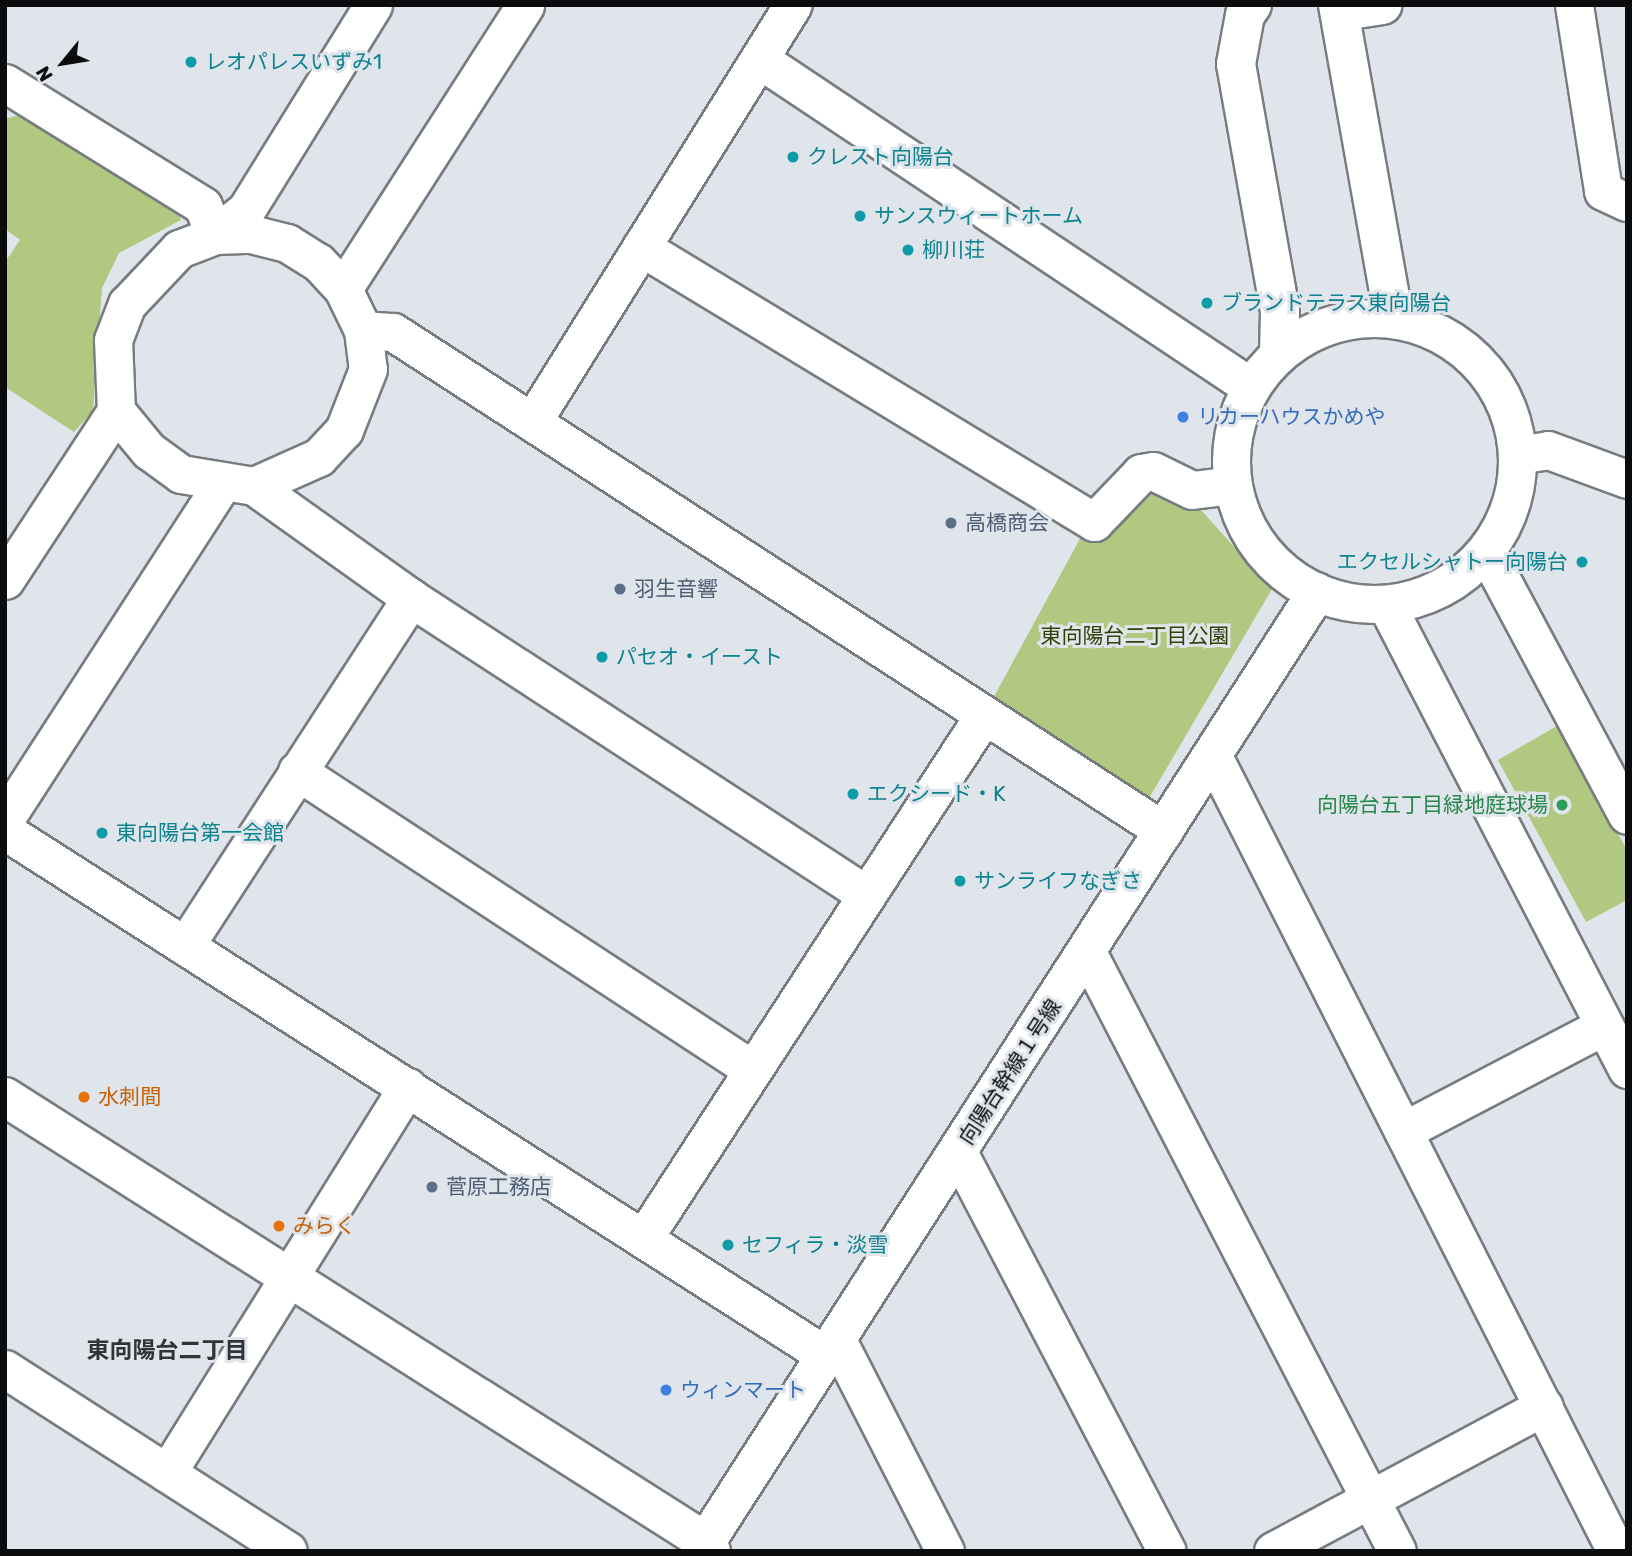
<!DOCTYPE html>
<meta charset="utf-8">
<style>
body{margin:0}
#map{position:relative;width:1632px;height:1556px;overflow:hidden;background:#dfe5ea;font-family:Rubik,"Noto Sans JP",sans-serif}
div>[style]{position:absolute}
.green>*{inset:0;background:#b0c87f}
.roads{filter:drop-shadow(2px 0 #777c81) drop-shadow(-2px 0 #777c81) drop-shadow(0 2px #777c81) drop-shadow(0 -2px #777c81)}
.minor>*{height:37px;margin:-18.5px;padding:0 18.5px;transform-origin:18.5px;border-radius:18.5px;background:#fff}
.minor>.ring{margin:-18.5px;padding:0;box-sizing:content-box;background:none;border:37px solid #fff;border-radius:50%}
.tertiary>*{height:38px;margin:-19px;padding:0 19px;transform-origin:19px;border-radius:19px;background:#fff}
.dots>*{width:19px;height:19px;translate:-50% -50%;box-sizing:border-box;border:4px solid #dfe5ea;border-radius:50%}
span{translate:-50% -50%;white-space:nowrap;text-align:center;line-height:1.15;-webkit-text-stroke:6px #dfe5ea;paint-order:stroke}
.culture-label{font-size:21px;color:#0d838f}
.left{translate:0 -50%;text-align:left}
.right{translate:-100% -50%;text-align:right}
.shop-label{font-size:21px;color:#366cbe}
.service-label{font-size:21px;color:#4e5e75}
.park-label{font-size:21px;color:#324108}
.leisure-label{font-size:21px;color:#27864d}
.street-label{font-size:21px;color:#0a0c0d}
.food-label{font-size:21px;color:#c56008}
.neighbourhood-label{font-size:23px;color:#303438;font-weight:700}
.frame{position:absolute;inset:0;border:7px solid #0a0c0d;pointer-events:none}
.north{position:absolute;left:28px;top:28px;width:70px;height:70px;-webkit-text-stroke:5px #dfe5ea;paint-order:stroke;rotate:240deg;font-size:19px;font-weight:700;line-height:28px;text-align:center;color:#0a0c0d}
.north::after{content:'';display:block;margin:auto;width:24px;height:32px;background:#0a0c0d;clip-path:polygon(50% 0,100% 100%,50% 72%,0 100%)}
</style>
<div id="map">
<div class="green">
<i style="clip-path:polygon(20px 115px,179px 212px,181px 220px,119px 253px,102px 288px,93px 411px,74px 432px,5px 387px,5px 262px,20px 240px,5px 229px,5px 119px)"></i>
<i style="clip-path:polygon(1151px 479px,1192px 500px,1272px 589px,1145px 805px,990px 704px,1082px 535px,1097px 543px)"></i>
<i style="clip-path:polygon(1557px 726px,1627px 850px,1627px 900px,1586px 922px,1498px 760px)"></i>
</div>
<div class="roads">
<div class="minor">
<i style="left:1574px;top:5px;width:188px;rotate:81.1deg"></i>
<i style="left:1603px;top:191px;width:26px;rotate:25deg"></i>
<i style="left:759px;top:59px;width:591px;rotate:33.69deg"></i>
<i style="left:5px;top:83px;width:233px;rotate:31.8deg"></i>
<i style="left:203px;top:206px;width:31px;rotate:68deg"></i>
<i style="left:215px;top:235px;width:36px;rotate:-2deg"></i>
<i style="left:251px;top:234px;width:37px;rotate:14deg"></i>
<i style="left:287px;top:243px;width:36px;rotate:32deg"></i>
<i style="left:318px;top:262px;width:37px;rotate:47deg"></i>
<i style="left:343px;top:289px;width:46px;rotate:64deg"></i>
<i style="left:363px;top:330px;width:39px;rotate:83deg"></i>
<i style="left:368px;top:369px;width:66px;rotate:111.5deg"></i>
<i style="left:344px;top:430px;width:37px;rotate:133deg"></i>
<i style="left:319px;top:457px;width:71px;rotate:156deg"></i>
<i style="left:254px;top:486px;width:74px;rotate:-170.7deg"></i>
<i style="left:181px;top:474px;width:39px;rotate:-144deg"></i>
<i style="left:149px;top:451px;width:52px;rotate:-129.5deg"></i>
<i style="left:641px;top:247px;width:530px;rotate:31.26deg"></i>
<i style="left:1094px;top:522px;width:68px;rotate:-46.2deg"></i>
<i style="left:1141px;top:473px;width:12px;rotate:-9deg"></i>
<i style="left:1153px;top:471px;width:43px;rotate:26deg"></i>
<i style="left:1192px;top:490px;width:41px;rotate:-7deg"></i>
<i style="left:343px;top:289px;width:337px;rotate:-57.3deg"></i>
<i class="ring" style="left:1231px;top:318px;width:249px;height:249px"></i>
<i style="left:363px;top:330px;width:30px;rotate:4deg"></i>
<i style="left:393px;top:332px;width:918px;rotate:32.91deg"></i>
<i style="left:532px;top:422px;width:492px;rotate:-58deg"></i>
<i style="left:1518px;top:455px;width:30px;rotate:-9deg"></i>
<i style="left:1548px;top:450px;width:84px;rotate:20.2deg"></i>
<i style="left:254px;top:486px;width:193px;rotate:35.5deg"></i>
<i style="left:411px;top:598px;width:544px;rotate:33.08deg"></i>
<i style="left:1486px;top:551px;width:299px;rotate:61.9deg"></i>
<i style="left:5px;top:580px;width:202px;rotate:-56.7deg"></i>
<i style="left:116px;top:411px;width:71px;rotate:-92.4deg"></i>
<i style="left:113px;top:340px;width:39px;rotate:-69deg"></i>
<i style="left:127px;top:304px;width:76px;rotate:-46.6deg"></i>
<i style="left:179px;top:249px;width:39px;rotate:-21deg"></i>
<i style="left:215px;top:235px;width:40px;rotate:-39deg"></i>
<i style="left:246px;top:210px;width:241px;rotate:-58.2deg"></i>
<i style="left:1386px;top:604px;width:524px;rotate:62.6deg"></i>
<i style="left:1214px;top:758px;width:889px;rotate:63.12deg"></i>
<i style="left:297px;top:771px;width:545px;rotate:33.25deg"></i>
<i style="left:5px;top:819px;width:399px;rotate:-57.1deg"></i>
<i style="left:5px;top:831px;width:973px;rotate:32.58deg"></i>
<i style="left:185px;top:946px;width:415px;rotate:-57deg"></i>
<i style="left:1087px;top:952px;width:674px;rotate:62.64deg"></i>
<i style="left:1403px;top:1131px;width:227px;rotate:-27.6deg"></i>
<i style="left:958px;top:1152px;width:450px;rotate:62.4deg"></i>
<i style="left:643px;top:1239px;width:625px;rotate:-56.95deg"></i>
<i style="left:837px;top:1340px;width:237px;rotate:62.9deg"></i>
<i style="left:5px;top:1369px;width:336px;rotate:32.7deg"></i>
<i style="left:167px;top:1473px;width:455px;rotate:-58.1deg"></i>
<i style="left:1273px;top:1551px;width:307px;rotate:-28.1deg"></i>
</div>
<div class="tertiary">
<i style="left:1252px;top:5px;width:12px;rotate:125deg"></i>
<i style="left:1245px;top:15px;width:50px;rotate:100.4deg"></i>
<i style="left:1236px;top:64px;width:251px;rotate:79.9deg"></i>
<i style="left:1280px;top:311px;width:43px;rotate:91.3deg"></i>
<i style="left:1338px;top:5px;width:319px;rotate:79.9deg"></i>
<i style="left:1344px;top:11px;width:39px;rotate:-9deg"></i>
<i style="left:5px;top:1097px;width:830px;rotate:32.41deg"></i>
<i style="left:706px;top:1542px;width:10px;rotate:61deg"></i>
<i style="left:700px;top:1551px;width:1140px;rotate:-57.24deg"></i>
</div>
</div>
<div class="dots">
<i style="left:191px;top:62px;background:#0f9aa8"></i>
<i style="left:793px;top:157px;background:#0f9aa8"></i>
<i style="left:860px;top:216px;background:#0f9aa8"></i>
<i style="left:908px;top:250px;background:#0f9aa8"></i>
<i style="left:1207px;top:303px;background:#0f9aa8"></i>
<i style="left:1183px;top:417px;background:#3f7fe0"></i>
<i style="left:951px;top:523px;background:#5c6f8a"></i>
<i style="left:1582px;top:562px;background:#0f9aa8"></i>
<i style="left:620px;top:589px;background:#5c6f8a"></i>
<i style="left:602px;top:657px;background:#0f9aa8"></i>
<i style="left:853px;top:794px;background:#0f9aa8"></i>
<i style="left:1562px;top:805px;background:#2e9e5b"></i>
<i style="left:102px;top:833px;background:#0f9aa8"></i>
<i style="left:960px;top:881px;background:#0f9aa8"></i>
<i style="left:84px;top:1097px;background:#e8710a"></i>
<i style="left:432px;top:1187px;background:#5c6f8a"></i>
<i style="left:279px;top:1226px;background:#e8710a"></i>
<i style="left:728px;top:1245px;background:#0f9aa8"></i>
<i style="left:666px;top:1390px;background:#3f7fe0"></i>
</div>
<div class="culture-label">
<span class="left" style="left:205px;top:62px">レオパレスいずみ1</span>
<span class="left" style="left:807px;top:157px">クレスト向陽台</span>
<span class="left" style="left:874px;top:216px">サンスウィートホーム</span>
<span class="left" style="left:922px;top:250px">柳川荘</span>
<span class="left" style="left:1221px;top:303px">ブランドテラス東向陽台</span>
<span class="right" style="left:1568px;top:562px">エクセルシャトー向陽台</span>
<span class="left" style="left:616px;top:657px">パセオ・イースト</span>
<span class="left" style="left:867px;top:794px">エクシード・K</span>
<span class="left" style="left:116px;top:833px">東向陽台第一会館</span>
<span class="left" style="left:974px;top:881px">サンライフなぎさ</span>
<span class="left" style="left:742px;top:1245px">セフィラ・淡雪</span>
</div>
<div class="shop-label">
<span class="left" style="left:1197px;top:417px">リカーハウスかめや</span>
<span class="left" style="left:680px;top:1390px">ウィンマート</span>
</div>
<div class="service-label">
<span class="left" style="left:965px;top:523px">高橋商会</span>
<span class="left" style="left:634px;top:589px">羽生音響</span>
<span class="left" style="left:446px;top:1187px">菅原工務店</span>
</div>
<div class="park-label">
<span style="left:1135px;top:636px">東向陽台二丁目公園</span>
</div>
<div class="leisure-label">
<span class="right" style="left:1548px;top:805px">向陽台五丁目緑地庭球場</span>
</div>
<div class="street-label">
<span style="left:1010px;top:1072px;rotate:-57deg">向陽台幹線１号線</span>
</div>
<div class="food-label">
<span class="left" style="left:98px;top:1097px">水刺間</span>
<span class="left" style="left:293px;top:1226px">みらく</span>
</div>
<div class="neighbourhood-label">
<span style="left:167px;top:1350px">東向陽台二丁目</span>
</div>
<div class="frame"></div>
<div class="north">N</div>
</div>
